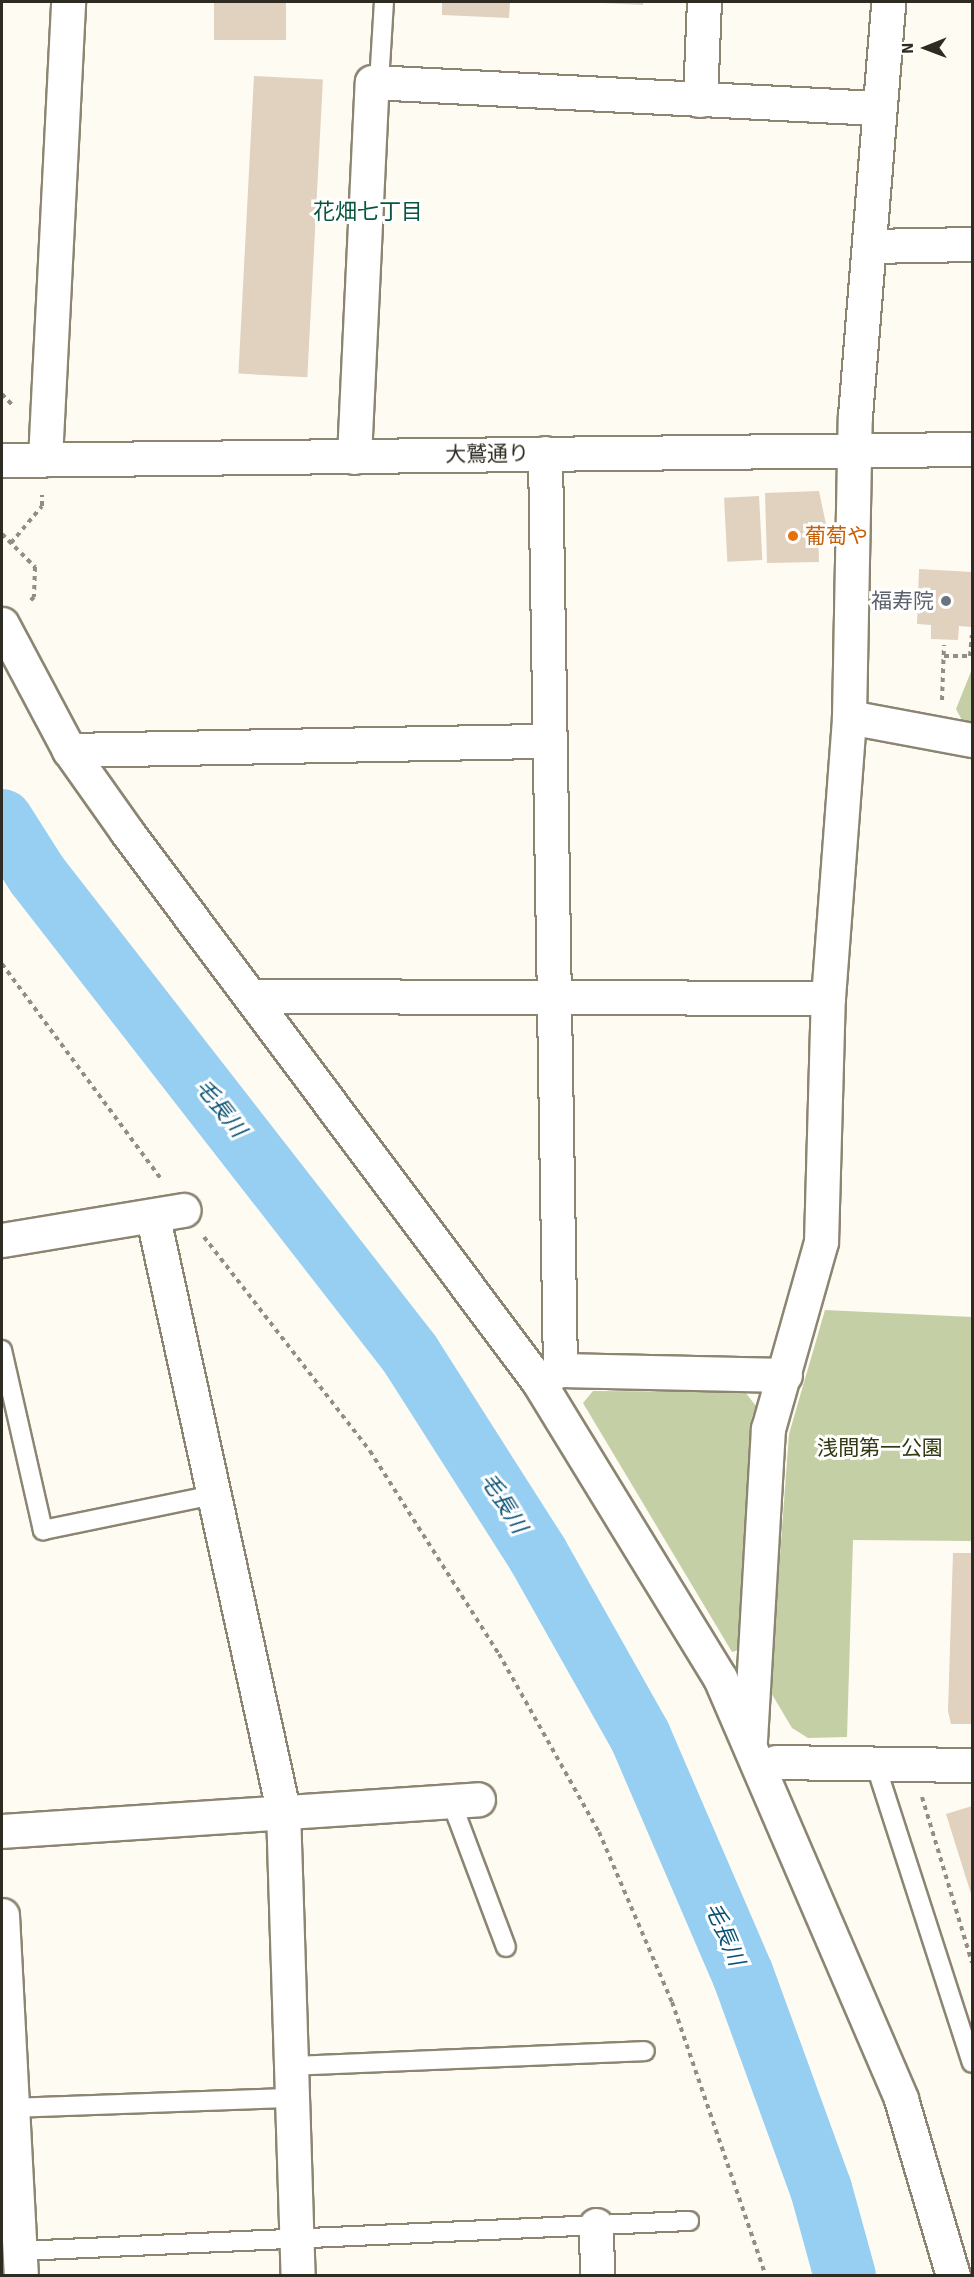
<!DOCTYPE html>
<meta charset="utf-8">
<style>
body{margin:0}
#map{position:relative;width:974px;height:2277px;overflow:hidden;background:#fefbf3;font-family:Signika,"Noto Sans JP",sans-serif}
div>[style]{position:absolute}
.green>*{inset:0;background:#c4cfa6}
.river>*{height:62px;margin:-31px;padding:0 31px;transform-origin:31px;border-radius:31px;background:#96cff2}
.building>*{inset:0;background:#e1d1bf;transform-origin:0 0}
.path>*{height:4px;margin-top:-2px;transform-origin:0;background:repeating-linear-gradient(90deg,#918e86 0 4.5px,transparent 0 9px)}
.roads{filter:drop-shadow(2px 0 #8b8571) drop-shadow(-2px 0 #8b8571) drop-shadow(0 2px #8b8571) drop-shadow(0 -2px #8b8571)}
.lane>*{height:18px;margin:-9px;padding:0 9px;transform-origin:9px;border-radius:9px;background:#fff}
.street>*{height:33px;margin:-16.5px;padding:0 16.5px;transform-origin:16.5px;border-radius:16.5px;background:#fff}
.secondary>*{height:33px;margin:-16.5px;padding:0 16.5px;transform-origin:16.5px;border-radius:16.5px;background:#fff}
.dots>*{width:16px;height:16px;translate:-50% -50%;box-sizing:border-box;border:3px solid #fff;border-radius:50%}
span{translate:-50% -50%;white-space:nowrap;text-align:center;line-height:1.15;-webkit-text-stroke:6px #fff;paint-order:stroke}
.street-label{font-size:21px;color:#2e2b23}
.food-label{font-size:21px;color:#c56008}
.left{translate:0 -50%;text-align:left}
.worship-label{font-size:21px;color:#5b616d}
.right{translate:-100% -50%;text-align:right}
.park-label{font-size:21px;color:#313a10}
.neighbourhood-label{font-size:22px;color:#08563e}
.water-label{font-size:22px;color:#095274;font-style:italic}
.frame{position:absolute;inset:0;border:3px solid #2e2b23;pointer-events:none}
.north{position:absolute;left:896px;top:18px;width:60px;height:60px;-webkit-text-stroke:4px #fff;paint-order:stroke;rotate:269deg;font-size:16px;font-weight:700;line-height:24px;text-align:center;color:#2e2b23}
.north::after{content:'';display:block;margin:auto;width:21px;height:27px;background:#2e2b23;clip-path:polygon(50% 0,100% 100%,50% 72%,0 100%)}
</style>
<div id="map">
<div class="green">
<i style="clip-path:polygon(972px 669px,972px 726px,964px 724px,956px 709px)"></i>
<i style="clip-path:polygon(825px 1310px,972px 1317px,972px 1541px,853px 1540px,847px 1737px,808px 1738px,792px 1728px,770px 1691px,789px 1434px)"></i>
<i style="clip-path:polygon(593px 1391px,745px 1392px,756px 1406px,750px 1423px,739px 1650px,732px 1652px,583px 1403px)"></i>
</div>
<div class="river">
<i style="left:2px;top:820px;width:65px;rotate:57.5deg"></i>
<i style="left:37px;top:875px;width:607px;rotate:52.09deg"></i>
<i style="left:410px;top:1354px;width:238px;rotate:57.5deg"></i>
<i style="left:538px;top:1555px;width:208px;rotate:60.6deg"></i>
<i style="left:640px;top:1736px;width:260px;rotate:66.7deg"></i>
<i style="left:743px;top:1975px;width:228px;rotate:70deg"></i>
<i style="left:821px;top:2189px;width:90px;rotate:74.6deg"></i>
</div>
<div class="building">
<i style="left:214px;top:2px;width:72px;height:38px"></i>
<i style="clip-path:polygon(442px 2px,510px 2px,509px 18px,442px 15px)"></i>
<i style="clip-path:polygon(602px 2px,643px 2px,643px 5px,602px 3px)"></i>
<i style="left:254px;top:76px;width:69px;height:298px;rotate:3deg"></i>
<i style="clip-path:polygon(819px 491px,827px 529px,818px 529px,819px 562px,767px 563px,765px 493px)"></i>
<i style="left:759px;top:496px;width:64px;height:35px;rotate:87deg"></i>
<i style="clip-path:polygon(919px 569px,972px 572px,972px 627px,959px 626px,958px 640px,931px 639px,931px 625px,917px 624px)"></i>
<i style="clip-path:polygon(953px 1553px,972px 1553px,972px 1724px,951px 1724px,948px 1711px)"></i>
<i style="clip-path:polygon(972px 1806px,972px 1897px,946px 1814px)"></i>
</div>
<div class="path">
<i style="left:2px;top:394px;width:16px;rotate:47deg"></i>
<i style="left:2px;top:534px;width:47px;rotate:45deg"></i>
<i style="left:35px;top:567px;width:30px;rotate:92deg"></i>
<i style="left:34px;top:597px;width:8px;rotate:135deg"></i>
<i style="left:11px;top:543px;width:48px;rotate:-50deg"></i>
<i style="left:42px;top:506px;width:11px;rotate:-90deg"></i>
<i style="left:944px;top:656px;width:26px"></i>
<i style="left:970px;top:656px;width:21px;rotate:-85deg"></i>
<i style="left:942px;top:700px;width:55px;rotate:-87.9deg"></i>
<i style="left:2px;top:964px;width:269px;rotate:53.5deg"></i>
<i style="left:204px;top:1237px;width:271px;rotate:52.2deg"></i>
<i style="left:370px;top:1451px;width:241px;rotate:57.6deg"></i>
<i style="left:499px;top:1654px;width:204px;rotate:60.7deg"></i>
<i style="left:599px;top:1832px;width:185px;rotate:66.8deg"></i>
<i style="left:672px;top:2002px;width:290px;rotate:71.1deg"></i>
<i style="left:922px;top:1797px;width:173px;rotate:73.2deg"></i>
</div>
<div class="roads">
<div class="lane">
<i style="left:379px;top:83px;width:81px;rotate:-86.5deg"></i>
<i style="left:2px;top:1350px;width:185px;rotate:77.2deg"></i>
<i style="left:43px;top:1530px;width:175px;rotate:-11.6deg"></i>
<i style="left:875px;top:1763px;width:315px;rotate:72.1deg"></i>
<i style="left:451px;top:1801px;width:156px;rotate:69.4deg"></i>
<i style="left:291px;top:2066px;width:354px;rotate:-2.4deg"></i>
<i style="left:13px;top:2108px;width:279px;rotate:-2.1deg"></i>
<i style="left:20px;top:2251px;width:670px;rotate:-2.57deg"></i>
</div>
<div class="street">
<i style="left:700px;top:100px;width:98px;rotate:-87.7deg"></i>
<i style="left:869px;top:246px;width:103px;rotate:-1.1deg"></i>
<i style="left:354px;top:457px;width:375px;rotate:-87.3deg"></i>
<i style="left:372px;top:82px;width:506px;rotate:2.95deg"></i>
<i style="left:45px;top:459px;width:458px;rotate:-87.1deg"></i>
<i style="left:2px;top:624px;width:143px;rotate:62deg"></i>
<i style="left:69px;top:750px;width:100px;rotate:54.7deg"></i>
<i style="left:127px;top:832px;width:686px;rotate:53.18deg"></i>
<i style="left:538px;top:1381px;width:348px;rotate:58.5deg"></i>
<i style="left:720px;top:1678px;width:458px;rotate:66.7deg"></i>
<i style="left:901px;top:2099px;width:184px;rotate:73.6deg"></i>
<i style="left:849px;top:717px;width:125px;rotate:10.6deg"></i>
<i style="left:69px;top:750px;width:481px;rotate:-1.1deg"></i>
<i style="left:255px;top:996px;width:573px;rotate:0.2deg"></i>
<i style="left:153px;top:1218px;width:606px;rotate:77.61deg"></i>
<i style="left:283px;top:1810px;width:466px;rotate:88.2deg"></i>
<i style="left:2px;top:1240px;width:184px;rotate:-9.4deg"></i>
<i style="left:560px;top:1370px;width:225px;rotate:1.3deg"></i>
<i style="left:538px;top:1381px;width:25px;rotate:-27deg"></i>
<i style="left:560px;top:1370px;width:917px;rotate:-90.94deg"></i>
<i style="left:750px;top:1740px;width:312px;rotate:-86.7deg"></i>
<i style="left:768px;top:1429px;width:194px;rotate:-74.2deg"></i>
<i style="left:821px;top:1242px;width:244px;rotate:-88.4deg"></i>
<i style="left:828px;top:998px;width:282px;rotate:-85.7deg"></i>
<i style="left:849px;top:717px;width:301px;rotate:-88.9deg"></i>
<i style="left:855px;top:416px;width:415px;rotate:-85.4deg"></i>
<i style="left:2px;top:1831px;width:477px;rotate:-3.8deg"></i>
<i style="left:2px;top:1915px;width:361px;rotate:87deg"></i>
<i style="left:596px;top:2225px;width:51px;rotate:88.9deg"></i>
</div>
<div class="secondary">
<i style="left:2px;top:460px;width:970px;rotate:-0.65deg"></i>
<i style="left:776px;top:1762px;width:196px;rotate:0.9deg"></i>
</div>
</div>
<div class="dots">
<i style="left:793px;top:536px;background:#e8710a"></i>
<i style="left:946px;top:601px;background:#6b7280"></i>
</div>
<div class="street-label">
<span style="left:487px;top:454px;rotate:-1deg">大鷲通り</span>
</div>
<div class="food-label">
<span class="left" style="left:805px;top:536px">葡萄や</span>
</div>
<div class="worship-label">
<span class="right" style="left:934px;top:601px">福寿院</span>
</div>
<div class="park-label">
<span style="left:880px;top:1448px">浅間第一公園</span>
</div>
<div class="neighbourhood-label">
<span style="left:368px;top:212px">花畑七丁目</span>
</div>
<div class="water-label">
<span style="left:221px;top:1108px;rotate:52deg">毛長川</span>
<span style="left:504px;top:1503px;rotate:58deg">毛長川</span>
<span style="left:725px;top:1934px;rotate:67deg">毛長川</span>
</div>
<div class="frame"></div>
<div class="north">N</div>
</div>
